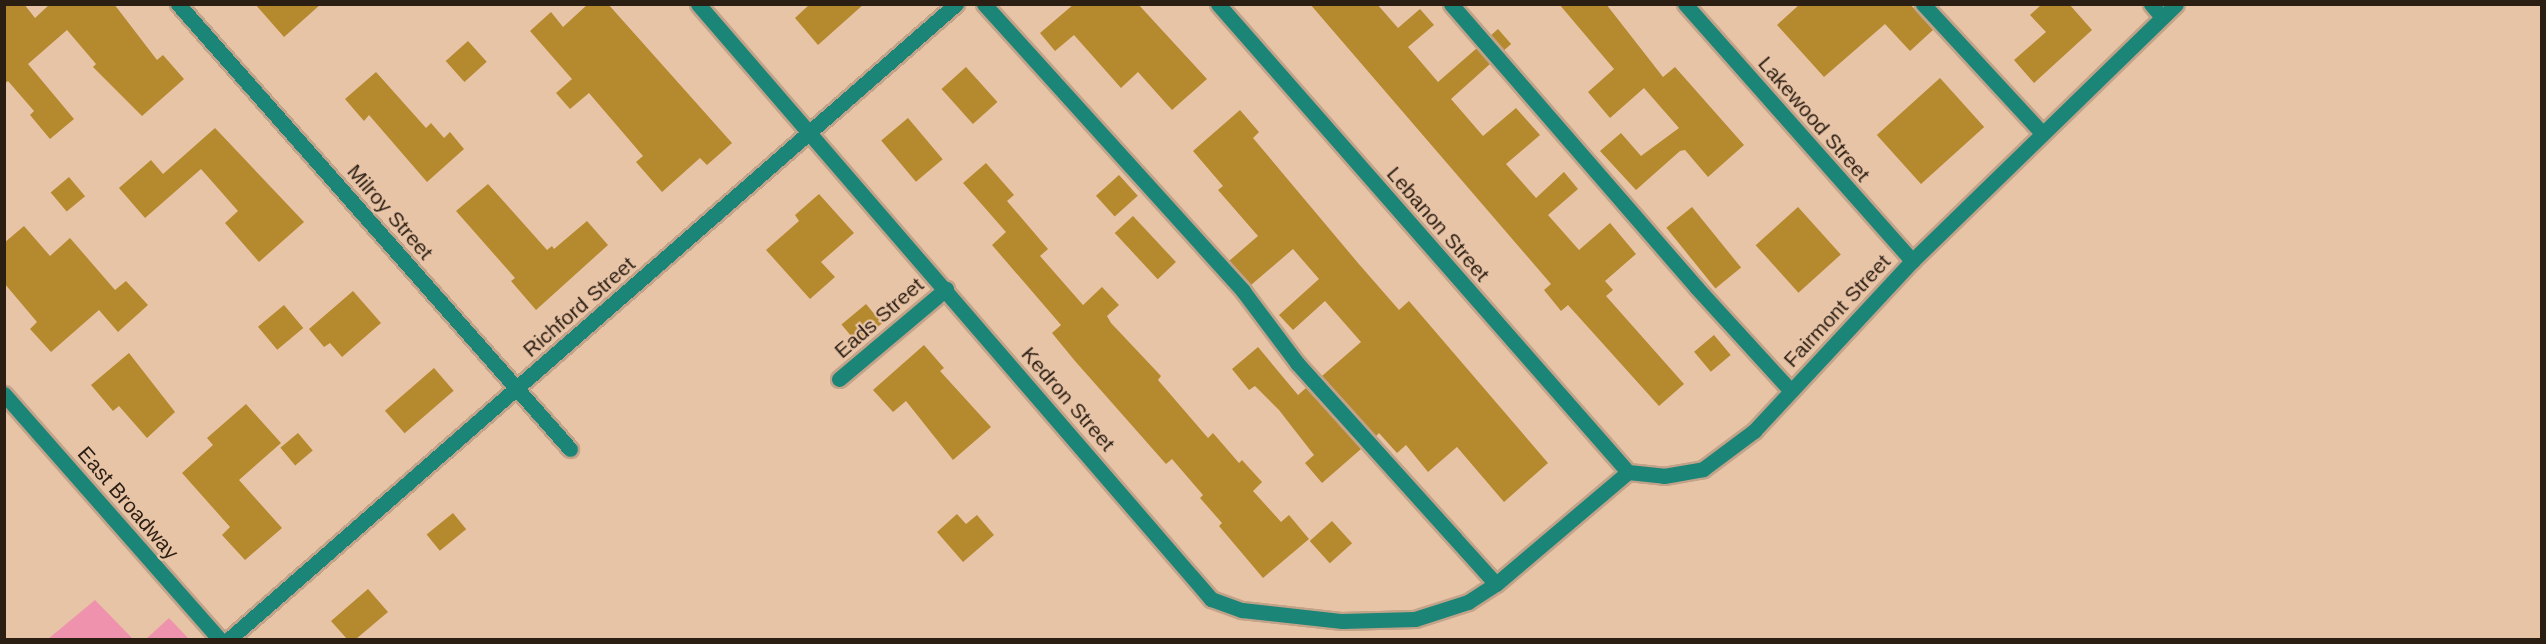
<!DOCTYPE html>
<style>
body{margin:0}
#map{position:relative;width:2546px;height:644px;overflow:hidden;background:#e8c4a7;font-family:Helvetica,sans-serif}
div>[style]{position:absolute}
.green>*{inset:0;background:#ef92ad}
.building>*{inset:0;background:#b5892e;transform-origin:0 0}
.roads{filter:drop-shadow(2px 0 #c2a389) drop-shadow(-2px 0 #c2a389) drop-shadow(0 2px #c2a389) drop-shadow(0 -2px #c2a389)}
.minor>*{height:15px;margin:-7.5px;padding:0 7.5px;transform-origin:7.5px;border-radius:7.5px;background:#1b8577}
span{translate:-50% -50%;white-space:nowrap;text-align:center;line-height:1.15;-webkit-text-stroke:4.5px #e8c4a7;paint-order:stroke}
.street-label{font-size:21px;color:#2b1e13}
.frame{position:absolute;inset:0;border:6px solid #2b1e13;pointer-events:none}
</style>
<div id="map">
<div class="green">
<i style="clip-path:polygon(95px 600px,133px 639px,48px 639px)"></i>
<i style="clip-path:polygon(169px 618px,189px 639px,146px 639px)"></i>
</div>
<div class="building">
<i style="clip-path:polygon(4px 4px,24px 4px,35px 18px,50px 4px,114px 4px,157px 60px,163px 55px,184px 79px,142px 116px,93px 67px,96px 64px,67px 30px,28px 64px,74px 119px,50px 139px,30px 115px,34px 111px,8px 81px,4px 84px)"></i>
<i style="clip-path:polygon(255px 4px,321px 4px,284px 37px)"></i>
<i style="clip-path:polygon(588px 4px,608px 4px,732px 143px,707px 165px,700px 158px,662px 192px,636px 162px,643px 156px,589px 93px,570px 109px,556px 93px,572px 79px,530px 31px,551px 12px,563px 27px)"></i>
<i style="clip-path:polygon(810px 4px,864px 4px,818px 45px,795px 18px)"></i>
<i style="clip-path:polygon(1074px 4px,1138px 4px,1207px 79px,1172px 110px,1138px 72px,1121px 88px,1074px 35px,1055px 51px,1040px 33px)"></i>
<i style="clip-path:polygon(1310px 4px,1377px 4px,1398px 28px,1420px 9px,1434px 25px,1408px 47px,1438px 82px,1477px 48px,1490px 64px,1451px 99px,1483px 136px,1516px 108px,1540px 135px,1506px 164px,1536px 198px,1564px 172px,1578px 189px,1548px 215px,1579px 250px,1610px 223px,1636px 254px,1605px 281px,1613px 290px,1606px 296px,1684px 384px,1659px 406px,1568px 305px,1561px 311px,1544px 290px,1551px 284px)"></i>
<i style="clip-path:polygon(1559px 4px,1606px 4px,1663px 77px,1675px 67px,1744px 145px,1708px 177px,1685px 150px,1680px 151px,1636px 190px,1600px 151px,1621px 133px,1641px 156px,1679px 128px,1644px 88px,1610px 118px,1588px 92px,1614px 69px)"></i>
<i style="clip-path:polygon(1800px 4px,1910px 4px,1933px 30px,1910px 51px,1885px 24px,1824px 77px,1777px 25px)"></i>
<i style="clip-path:polygon(2042px 4px,2069px 4px,2092px 30px,2034px 83px,2014px 60px,2046px 32px,2030px 15px)"></i>
<i style="left:1498px;top:29px;width:20px;height:9px;rotate:49deg"></i>
<i style="left:468px;top:41px;width:28px;height:30px;rotate:48deg"></i>
<i style="left:966px;top:67px;width:47px;height:33px;rotate:48deg"></i>
<i style="clip-path:polygon(376px 72px,426px 128px,431px 123px,444px 138px,450px 132px,464px 149px,427px 182px,369px 115px,364px 121px,345px 99px)"></i>
<i style="left:1940px;top:78px;width:66px;height:85px;rotate:48deg"></i>
<i style="clip-path:polygon(1240px 110px,1259px 132px,1253px 138px,1358px 263px,1399px 310px,1409px 301px,1548px 463px,1504px 502px,1457px 447px,1428px 472px,1406px 445px,1397px 453px,1379px 433px,1376px 436px,1322px 376px,1361px 342px,1325px 301px,1293px 330px,1279px 315px,1319px 279px,1293px 249px,1251px 285px,1229px 261px,1258px 236px,1218px 190px,1223px 186px,1193px 151px)"></i>
<i style="left:908px;top:118px;width:54px;height:35px;rotate:50deg"></i>
<i style="clip-path:polygon(215px 128px,304px 222px,259px 262px,225px 223px,238px 211px,201px 169px,145px 218px,119px 188px,151px 160px,163px 174px)"></i>
<i style="clip-path:polygon(986px 163px,1014px 195px,1007px 201px,1048px 249px,1040px 256px,1083px 305px,1102px 287px,1119px 305px,1107px 316px,1111px 323px,1161px 376px,1158px 380px,1208px 438px,1213px 433px,1239px 463px,1242px 460px,1262px 482px,1253px 491px,1281px 522px,1289px 515px,1309px 539px,1263px 578px,1219px 526px,1222px 523px,1200px 498px,1203px 495px,1172px 459px,1166px 464px,1075px 361px,1052px 333px,1061px 325px,992px 245px,1006px 232px,963px 183px)"></i>
<i style="left:1119px;top:175px;width:28px;height:31px;rotate:48deg"></i>
<i style="left:69px;top:177px;width:25px;height:24px;rotate:50deg"></i>
<i style="clip-path:polygon(488px 184px,547px 250px,552px 246px,554px 249px,587px 221px,608px 245px,536px 310px,511px 281px,515px 278px,456px 211px)"></i>
<i style="clip-path:polygon(819px 194px,854px 233px,821px 262px,835px 277px,810px 299px,766px 250px,799px 221px,795px 215px)"></i>
<i style="left:1692px;top:207px;width:78px;height:33px;rotate:51deg"></i>
<i style="left:1798px;top:207px;width:64px;height:57px;rotate:48deg"></i>
<i style="left:1133px;top:216px;width:63px;height:25px;rotate:47deg"></i>
<i style="clip-path:polygon(24px 226px,50px 256px,70px 238px,115px 290px,126px 281px,148px 305px,118px 332px,99px 310px,51px 352px,30px 329px,37px 322px,4px 283px,4px 243px)"></i>
<i style="clip-path:polygon(353px 291px,381px 323px,342px 357px,330px 343px,324px 347px,309px 329px)"></i>
<i style="left:866px;top:304px;width:25px;height:32px;rotate:50deg"></i>
<i style="left:284px;top:305px;width:30px;height:34px;rotate:50deg"></i>
<i style="left:1714px;top:335px;width:26px;height:26px;rotate:50deg"></i>
<i style="clip-path:polygon(924px 345px,944px 368px,940px 371px,991px 427px,953px 460px,906px 401px,893px 412px,873px 390px)"></i>
<i style="clip-path:polygon(1258px 347px,1298px 395px,1306px 388px,1361px 449px,1322px 483px,1305px 463px,1314px 455px,1279px 410px,1255px 386px,1249px 390px,1232px 369px)"></i>
<i style="clip-path:polygon(129px 353px,175px 412px,147px 438px,119px 406px,113px 411px,91px 385px)"></i>
<i style="left:434px;top:368px;width:30px;height:65px;rotate:49deg"></i>
<i style="clip-path:polygon(246px 404px,281px 443px,239px 480px,282px 528px,245px 560px,222px 535px,230px 527px,182px 473px,213px 445px,207px 438px)"></i>
<i style="left:298px;top:433px;width:23px;height:23px;rotate:50deg"></i>
<i style="left:453px;top:513px;width:21px;height:34px;rotate:51deg"></i>
<i style="clip-path:polygon(957px 514px,966px 524px,977px 515px,994px 535px,963px 562px,937px 532px)"></i>
<i style="left:1332px;top:521px;width:30px;height:30px;rotate:48deg"></i>
<i style="clip-path:polygon(368px 589px,388px 612px,356px 639px,347px 639px,331px 621px)"></i>
</div>
<div class="roads">
<div class="minor">
<i style="left:178px;top:4px;width:593px;rotate:48.62deg"></i>
<i style="left:698px;top:4px;width:786px;rotate:49.23deg"></i>
<i style="left:1211px;top:599px;width:33px;rotate:20deg"></i>
<i style="left:1242px;top:610px;width:101px;rotate:6.3deg"></i>
<i style="left:1342px;top:621px;width:73px;rotate:-1.6deg"></i>
<i style="left:1415px;top:619px;width:56px;rotate:-17.8deg"></i>
<i style="left:1468px;top:602px;width:33px;rotate:-33deg"></i>
<i style="left:1496px;top:584px;width:173px;rotate:-40.3deg"></i>
<i style="left:1628px;top:472px;width:36px;rotate:6deg"></i>
<i style="left:1664px;top:476px;width:40px;rotate:-10deg"></i>
<i style="left:1703px;top:469px;width:64px;rotate:-36.7deg"></i>
<i style="left:1754px;top:431px;width:232px;rotate:-47.1deg"></i>
<i style="left:1912px;top:261px;width:368px;rotate:-44.2deg"></i>
<i style="left:984px;top:4px;width:387px;rotate:47.9deg"></i>
<i style="left:1243px;top:291px;width:90px;rotate:53.1deg"></i>
<i style="left:1297px;top:363px;width:297px;rotate:48deg"></i>
<i style="left:1218px;top:4px;width:622px;rotate:48.78deg"></i>
<i style="left:1451px;top:4px;width:376px;rotate:49.1deg"></i>
<i style="left:1697px;top:288px;width:139px;rotate:47.6deg"></i>
<i style="left:1685px;top:4px;width:343px;rotate:48.5deg"></i>
<i style="left:1923px;top:4px;width:176px;rotate:47.3deg"></i>
<i style="left:2151px;top:4px;width:16px;rotate:50deg"></i>
<i style="left:839px;top:379px;width:140px;rotate:-40.1deg"></i>
<i style="left:4px;top:394px;width:327px;rotate:48.7deg"></i>
<i style="left:228px;top:640px;width:967px;rotate:-41.14deg"></i>
</div>
</div>
<div class="street-label">
<span style="left:1814px;top:119px;rotate:49deg">Lakewood Street</span>
<span style="left:390px;top:212px;rotate:49deg">Milroy Street</span>
<span style="left:1438px;top:224px;rotate:49deg">Lebanon Street</span>
<span style="left:579px;top:307px;rotate:-41deg">Richford Street</span>
<span style="left:1837px;top:311px;rotate:-47deg">Fairmont Street</span>
<span style="left:879px;top:318px;rotate:-41deg">Eads Street</span>
<span style="left:1068px;top:399px;rotate:49deg">Kedron Street</span>
<span style="left:128px;top:503px;rotate:49deg">East Broadway</span>
</div>
<div class="frame"></div>
</div>
